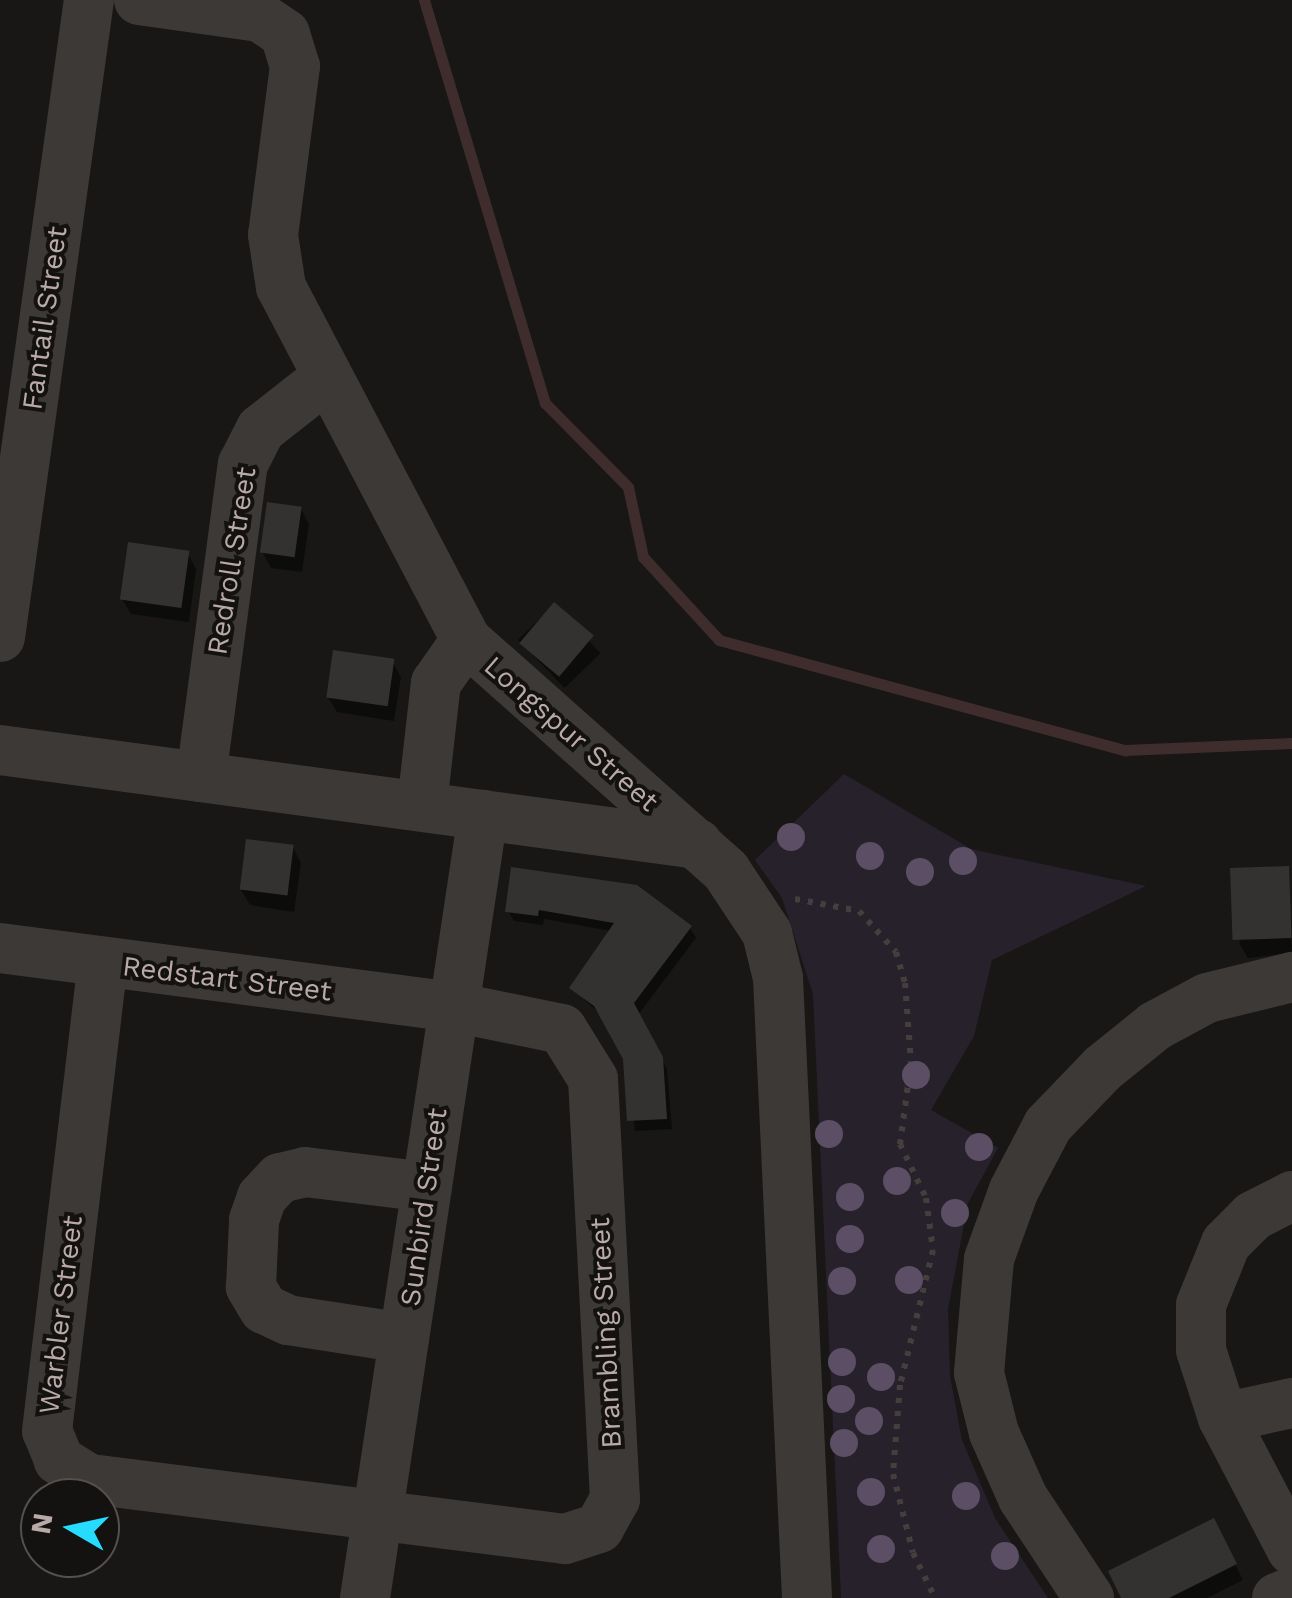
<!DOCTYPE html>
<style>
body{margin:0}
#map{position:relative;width:1292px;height:1598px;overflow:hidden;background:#181716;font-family:"Work Sans",sans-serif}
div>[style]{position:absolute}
.green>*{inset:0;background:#27212b}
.shadow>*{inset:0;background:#0007;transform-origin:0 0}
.stream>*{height:11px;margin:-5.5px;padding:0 5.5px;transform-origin:5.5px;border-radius:5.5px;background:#3f2d2e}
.building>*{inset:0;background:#343231;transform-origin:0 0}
.path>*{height:6px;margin-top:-3px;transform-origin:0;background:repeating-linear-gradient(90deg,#443e3c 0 5px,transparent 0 13px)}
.minor>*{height:50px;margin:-25px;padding:0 25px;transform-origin:25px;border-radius:25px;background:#3d3936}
.trees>*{width:28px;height:28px;margin:-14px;border-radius:50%;background:#5c4f65}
span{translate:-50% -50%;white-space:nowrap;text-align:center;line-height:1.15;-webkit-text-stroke:8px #131211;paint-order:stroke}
.street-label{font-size:28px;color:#b9aaa7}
.north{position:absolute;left:20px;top:1478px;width:100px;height:100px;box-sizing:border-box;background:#131211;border:2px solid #554f4d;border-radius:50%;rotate:279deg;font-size:28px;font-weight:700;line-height:40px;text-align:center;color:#b9aaa7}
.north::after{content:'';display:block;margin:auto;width:35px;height:45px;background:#27dbff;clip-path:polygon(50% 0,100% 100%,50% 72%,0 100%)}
</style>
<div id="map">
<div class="green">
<i style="clip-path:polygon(844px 774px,971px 849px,1146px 886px,992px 960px,974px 1036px,931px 1110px,998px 1148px,968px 1203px,948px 1309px,950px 1376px,962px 1440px,995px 1518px,1048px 1598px,841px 1598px,813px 994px,782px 898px,755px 860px)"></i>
</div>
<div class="shadow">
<i style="clip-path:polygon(301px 509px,309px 524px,302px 572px,271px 568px,263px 553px)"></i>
<i style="clip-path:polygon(188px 554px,196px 569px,189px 622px,131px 614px,122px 599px)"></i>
<i style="left:554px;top:605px;width:67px;height:50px;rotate:46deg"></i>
<i style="clip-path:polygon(392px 661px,401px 677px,394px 721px,337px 712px,328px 697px)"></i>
<i style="clip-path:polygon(293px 848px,301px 863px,294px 912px,250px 905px,241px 890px)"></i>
<i style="clip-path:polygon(1288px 868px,1292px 953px,1248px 958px,1239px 943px)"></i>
<i style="clip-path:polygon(513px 870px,690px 928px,696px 938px,638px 1015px,667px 1069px,672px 1129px,635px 1131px,625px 1058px,602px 1016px,572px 988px,611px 931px,544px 919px,543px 925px,514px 921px,508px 911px)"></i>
<i style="clip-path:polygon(1221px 1536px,1243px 1580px,1207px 1598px,1124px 1598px)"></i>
</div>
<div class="stream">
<i style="left:424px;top:0;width:421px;rotate:73.3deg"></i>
<i style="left:545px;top:403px;width:118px;rotate:45.3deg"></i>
<i style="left:628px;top:487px;width:72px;rotate:77.9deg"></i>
<i style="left:643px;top:557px;width:113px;rotate:47.5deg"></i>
<i style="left:719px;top:640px;width:421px;rotate:15.2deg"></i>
<i style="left:1125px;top:750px;width:167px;rotate:-2.4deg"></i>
</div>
<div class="building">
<i style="left:267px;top:502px;width:35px;height:51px;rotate:8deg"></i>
<i style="left:128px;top:542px;width:62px;height:58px;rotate:8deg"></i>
<i style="left:554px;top:602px;width:52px;height:54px;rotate:40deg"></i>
<i style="left:333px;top:650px;width:62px;height:48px;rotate:8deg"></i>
<i style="left:246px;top:839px;width:48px;height:51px;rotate:7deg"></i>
<i style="left:1289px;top:866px;width:72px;height:59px;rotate:88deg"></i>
<i style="clip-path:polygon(511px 867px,637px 885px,692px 926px,634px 1003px,663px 1057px,667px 1119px,627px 1121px,623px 1059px,594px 1006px,569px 988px,614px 923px,539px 910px,538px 916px,505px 912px)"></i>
<i style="clip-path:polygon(1214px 1518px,1237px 1564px,1169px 1598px,1121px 1598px,1108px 1571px)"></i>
</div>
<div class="path">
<i style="left:795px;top:899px;width:65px;rotate:10.6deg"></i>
<i style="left:859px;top:911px;width:55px;rotate:47.9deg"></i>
<i style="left:896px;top:952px;width:32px;rotate:74deg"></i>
<i style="left:905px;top:983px;width:79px;rotate:85.7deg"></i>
<i style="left:911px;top:1062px;width:83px;rotate:97.6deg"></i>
<i style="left:900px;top:1144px;width:60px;rotate:64.3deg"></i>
<i style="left:926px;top:1198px;width:52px;rotate:82.3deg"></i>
<i style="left:933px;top:1250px;width:139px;rotate:103.7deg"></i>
<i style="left:900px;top:1385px;width:89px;rotate:94.5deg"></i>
<i style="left:893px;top:1474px;width:81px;rotate:75.8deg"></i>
<i style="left:913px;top:1553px;width:50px;rotate:63.9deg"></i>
</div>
<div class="minor">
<i style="left:139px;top:0;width:122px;rotate:8deg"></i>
<i style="left:260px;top:17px;width:30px;rotate:34deg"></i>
<i style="left:285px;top:34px;width:34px;rotate:73deg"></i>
<i style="left:295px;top:66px;width:170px;rotate:97.4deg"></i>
<i style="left:273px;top:235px;width:53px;rotate:81.3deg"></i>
<i style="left:281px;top:287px;width:399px;rotate:62.3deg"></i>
<i style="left:466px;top:640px;width:348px;rotate:41.6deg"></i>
<i style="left:726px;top:871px;width:74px;rotate:56.5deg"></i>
<i style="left:767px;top:933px;width:46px;rotate:76.3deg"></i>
<i style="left:778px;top:978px;width:621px;rotate:87.32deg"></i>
<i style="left:0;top:637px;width:643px;rotate:-82.05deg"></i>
<i style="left:0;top:750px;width:704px;rotate:7.67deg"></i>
<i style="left:201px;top:777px;width:316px;rotate:-82.4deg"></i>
<i style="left:243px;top:464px;width:39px;rotate:-63deg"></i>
<i style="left:261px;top:429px;width:83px;rotate:-38.1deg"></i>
<i style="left:422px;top:805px;width:123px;rotate:-83.5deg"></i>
<i style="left:436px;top:683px;width:52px;rotate:-55.1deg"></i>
<i style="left:0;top:948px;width:458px;rotate:7.4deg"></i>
<i style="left:454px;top:1007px;width:110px;rotate:11.5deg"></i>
<i style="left:562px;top:1029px;width:59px;rotate:58.2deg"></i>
<i style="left:593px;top:1079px;width:421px;rotate:87deg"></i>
<i style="left:615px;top:1499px;width:33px;rotate:119deg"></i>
<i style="left:599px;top:1528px;width:36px;rotate:162deg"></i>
<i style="left:565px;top:1539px;width:480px;rotate:-172.8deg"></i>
<i style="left:89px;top:1479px;width:36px;rotate:-148deg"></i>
<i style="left:59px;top:1460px;width:31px;rotate:-112deg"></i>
<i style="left:47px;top:1431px;width:470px;rotate:-83.2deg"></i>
<i style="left:1292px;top:1196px;width:44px;rotate:152.9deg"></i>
<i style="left:1253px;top:1216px;width:38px;rotate:135deg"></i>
<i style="left:1226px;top:1243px;width:67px;rotate:112deg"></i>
<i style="left:1201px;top:1305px;width:45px;rotate:90deg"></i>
<i style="left:1201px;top:1350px;width:71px;rotate:72.1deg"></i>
<i style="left:1223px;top:1418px;width:149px;rotate:62.4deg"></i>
<i style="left:404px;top:1338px;width:117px;rotate:-171.2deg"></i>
<i style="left:288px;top:1320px;width:26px;rotate:-155deg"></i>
<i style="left:264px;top:1309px;width:26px;rotate:-121deg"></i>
<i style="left:251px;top:1287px;width:67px;rotate:-87.4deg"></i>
<i style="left:254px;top:1220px;width:24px;rotate:-71deg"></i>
<i style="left:262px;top:1197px;width:26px;rotate:-47deg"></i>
<i style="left:280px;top:1178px;width:26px;rotate:-13deg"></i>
<i style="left:305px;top:1172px;width:123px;rotate:7deg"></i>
<i style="left:1223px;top:1418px;width:71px;rotate:-12.3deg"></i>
<i style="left:365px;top:1598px;width:792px;rotate:-81.43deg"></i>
<i style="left:1089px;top:1598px;width:120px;rotate:-123.4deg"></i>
<i style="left:1023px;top:1498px;width:71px;rotate:-114deg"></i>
<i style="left:994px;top:1433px;width:62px;rotate:-104deg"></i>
<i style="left:979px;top:1373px;width:114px;rotate:-85deg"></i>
<i style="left:989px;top:1259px;width:73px;rotate:-70.1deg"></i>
<i style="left:1014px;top:1190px;width:73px;rotate:-62.4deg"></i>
<i style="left:1048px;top:1125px;width:79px;rotate:-46deg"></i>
<i style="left:1103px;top:1068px;width:67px;rotate:-38.9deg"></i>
<i style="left:1155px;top:1026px;width:59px;rotate:-28.3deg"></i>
<i style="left:1207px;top:998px;width:88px;rotate:-13.9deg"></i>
<i style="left:1277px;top:1598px;width:16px;rotate:-22deg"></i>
</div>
<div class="trees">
<i style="left:791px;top:837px"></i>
<i style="left:870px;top:856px"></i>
<i style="left:963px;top:861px"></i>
<i style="left:920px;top:872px"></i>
<i style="left:916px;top:1075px"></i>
<i style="left:829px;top:1134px"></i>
<i style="left:979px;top:1147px"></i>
<i style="left:897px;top:1181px"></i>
<i style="left:850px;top:1197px"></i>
<i style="left:955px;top:1213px"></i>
<i style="left:850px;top:1239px"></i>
<i style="left:909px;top:1280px"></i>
<i style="left:842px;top:1281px"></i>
<i style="left:842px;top:1362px"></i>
<i style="left:881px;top:1377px"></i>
<i style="left:841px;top:1399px"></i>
<i style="left:869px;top:1421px"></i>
<i style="left:844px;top:1443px"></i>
<i style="left:871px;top:1492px"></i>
<i style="left:966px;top:1496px"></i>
<i style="left:881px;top:1549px"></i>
<i style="left:1005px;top:1556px"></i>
</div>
<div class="street-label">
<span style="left:45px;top:318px;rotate:-82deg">Fantail Street</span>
<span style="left:232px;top:561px;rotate:-81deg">Redroll Street</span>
<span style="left:571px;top:734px;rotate:41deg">Longspur Street</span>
<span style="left:227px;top:979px;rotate:7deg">Redstart Street</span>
<span style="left:424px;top:1207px;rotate:-82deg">Sunbird Street</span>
<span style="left:61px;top:1315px;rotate:-83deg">Warbler Street</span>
<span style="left:606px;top:1333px;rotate:-93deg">Brambling Street</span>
</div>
<div class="north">N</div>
</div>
